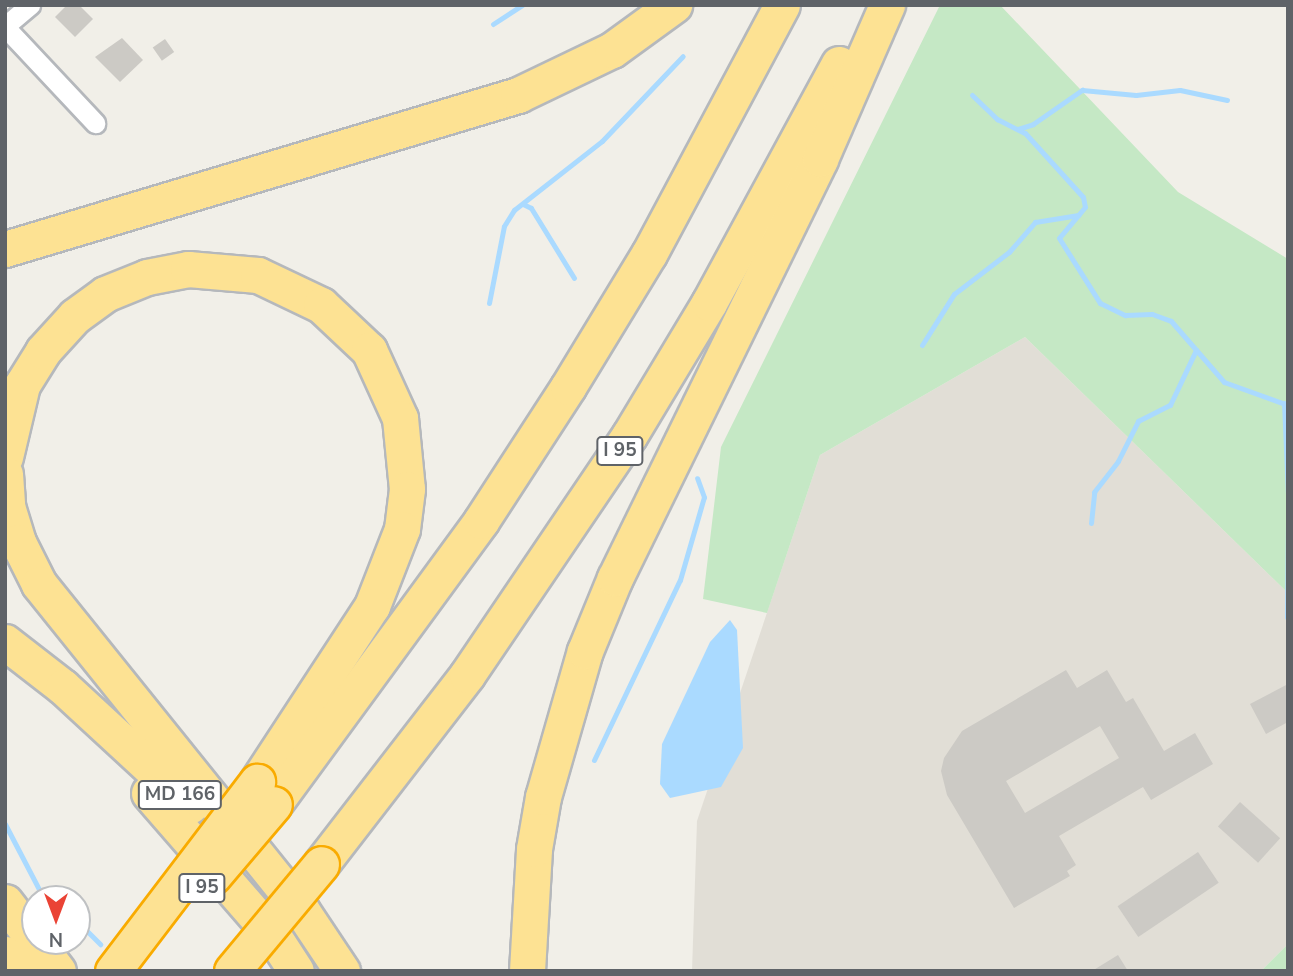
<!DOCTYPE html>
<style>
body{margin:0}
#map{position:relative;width:1293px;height:976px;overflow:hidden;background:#f1efe8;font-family:"Nunito Sans",sans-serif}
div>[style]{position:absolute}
.education>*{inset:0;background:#e1ded6}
.green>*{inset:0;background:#c5e8c5}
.water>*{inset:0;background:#aadaff}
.stream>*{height:5px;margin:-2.5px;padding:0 2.5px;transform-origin:2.5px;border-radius:2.5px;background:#aadaff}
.building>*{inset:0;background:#cccac5;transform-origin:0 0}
.roads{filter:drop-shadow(2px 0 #b5b8bc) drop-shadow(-2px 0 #b5b8bc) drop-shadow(0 2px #b5b8bc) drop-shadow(0 -2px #b5b8bc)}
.minor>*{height:19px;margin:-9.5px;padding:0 9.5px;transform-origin:9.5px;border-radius:9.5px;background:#fff}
.motorway>*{height:35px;margin:-17.5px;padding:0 17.5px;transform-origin:17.5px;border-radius:17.5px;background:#fde293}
.bridges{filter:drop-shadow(2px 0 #f9ab00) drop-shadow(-2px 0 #f9ab00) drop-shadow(0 2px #f9ab00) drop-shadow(0 -2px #f9ab00)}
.motorway-bridge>*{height:35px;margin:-17.5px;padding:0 17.5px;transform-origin:17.5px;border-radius:17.5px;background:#fde293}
span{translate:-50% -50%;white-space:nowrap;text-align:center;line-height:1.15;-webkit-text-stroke:7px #fff;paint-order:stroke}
.shield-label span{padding:2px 5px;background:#fff;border:2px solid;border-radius:5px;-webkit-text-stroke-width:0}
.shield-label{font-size:19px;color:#5f6368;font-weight:700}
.frame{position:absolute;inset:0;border:7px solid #5f6368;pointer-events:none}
.north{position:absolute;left:21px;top:885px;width:70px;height:70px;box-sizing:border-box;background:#fff;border:2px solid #bfc1c3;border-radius:50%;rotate:180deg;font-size:19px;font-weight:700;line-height:28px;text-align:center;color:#5f6368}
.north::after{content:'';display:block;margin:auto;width:24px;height:32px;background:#ea4335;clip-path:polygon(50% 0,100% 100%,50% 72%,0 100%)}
</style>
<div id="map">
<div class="education">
<i style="clip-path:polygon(1025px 337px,1288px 593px,1288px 944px,1261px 971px,692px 971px,697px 821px,820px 455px)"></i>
</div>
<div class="green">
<i style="clip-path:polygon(940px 5px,1000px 5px,1178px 192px,1288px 259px,1288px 593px,1025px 337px,820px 455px,767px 613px,703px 599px,721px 447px)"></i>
<i style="clip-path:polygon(1288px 944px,1288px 971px,1261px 971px)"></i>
</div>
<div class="water">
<i style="clip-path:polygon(730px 620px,737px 630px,743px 748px,721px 787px,670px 798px,660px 784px,662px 744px,710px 642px)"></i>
</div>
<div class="stream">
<i style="left:493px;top:24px;width:35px;rotate:-33deg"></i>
<i style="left:972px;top:95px;width:35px;rotate:44deg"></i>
<i style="left:997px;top:119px;width:31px;rotate:27deg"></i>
<i style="left:1025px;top:133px;width:86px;rotate:47.8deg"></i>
<i style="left:1083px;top:197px;width:10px;rotate:79deg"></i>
<i style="left:1085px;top:207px;width:40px;rotate:130deg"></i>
<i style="left:1059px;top:238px;width:77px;rotate:57.8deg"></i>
<i style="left:1100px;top:303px;width:28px;rotate:26deg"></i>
<i style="left:1125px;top:315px;width:27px;rotate:-2deg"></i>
<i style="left:1152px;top:314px;width:20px;rotate:20deg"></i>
<i style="left:1171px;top:321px;width:81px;rotate:49deg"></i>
<i style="left:1224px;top:382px;width:68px;rotate:19.8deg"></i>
<i style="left:1018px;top:129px;width:16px;rotate:-18deg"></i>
<i style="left:1033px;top:124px;width:60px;rotate:-34.8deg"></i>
<i style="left:1082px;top:90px;width:54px;rotate:5.3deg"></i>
<i style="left:1136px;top:95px;width:44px;rotate:-6.5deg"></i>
<i style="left:1180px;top:90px;width:48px;rotate:12deg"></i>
<i style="left:523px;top:204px;width:9px;rotate:27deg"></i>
<i style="left:531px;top:208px;width:82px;rotate:58.4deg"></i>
<i style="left:489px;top:303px;width:78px;rotate:-79deg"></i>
<i style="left:504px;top:226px;width:19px;rotate:-58deg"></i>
<i style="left:514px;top:210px;width:112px;rotate:-38.1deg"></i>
<i style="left:602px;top:141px;width:117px;rotate:-46.4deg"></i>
<i style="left:922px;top:345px;width:60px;rotate:-57.9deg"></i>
<i style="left:954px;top:294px;width:69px;rotate:-37.4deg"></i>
<i style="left:1009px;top:252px;width:40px;rotate:-49deg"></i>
<i style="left:1035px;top:222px;width:44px;rotate:-9.2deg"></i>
<i style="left:1284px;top:403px;width:90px;rotate:87.5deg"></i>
<i style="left:1091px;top:523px;width:31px;rotate:-84deg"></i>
<i style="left:1094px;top:492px;width:39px;rotate:-52deg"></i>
<i style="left:1118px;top:461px;width:45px;rotate:-63.4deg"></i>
<i style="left:1138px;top:421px;width:36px;rotate:-27deg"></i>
<i style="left:1170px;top:405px;width:61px;rotate:-64.7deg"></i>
<i style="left:1287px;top:617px;width:103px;rotate:-89.4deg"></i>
<i style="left:594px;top:760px;width:199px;rotate:-64.5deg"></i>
<i style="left:680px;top:580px;width:86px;rotate:-73.9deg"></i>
<i style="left:704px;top:497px;width:20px;rotate:-110deg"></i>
<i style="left:5px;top:824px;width:85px;rotate:62.5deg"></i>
<i style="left:77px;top:921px;width:33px;rotate:45deg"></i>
</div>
<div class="building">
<i style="clip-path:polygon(67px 5px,79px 5px,93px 19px,75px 37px,55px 17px)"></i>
<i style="clip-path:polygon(122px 38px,143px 60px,120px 82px,95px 57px)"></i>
<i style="left:165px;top:39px;width:16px;height:15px;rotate:55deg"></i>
<i style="clip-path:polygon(evenodd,1066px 670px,1077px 688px,1107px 670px,1126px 702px,1133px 698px,1164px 751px,1195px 733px,1213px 764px,1151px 800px,1143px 787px,1059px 836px,1076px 865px,1067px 871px,1070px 876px,1014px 908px,947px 795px,941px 771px,944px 758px,962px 731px,1066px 670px,1100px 726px,1119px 758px,1025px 813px,1006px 781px,1100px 726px)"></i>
<i style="clip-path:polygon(1288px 684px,1288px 722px,1266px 734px,1250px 704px)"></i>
<i style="left:1240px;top:802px;width:54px;height:33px;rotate:42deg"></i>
<i style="left:1198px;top:852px;width:37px;height:97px;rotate:56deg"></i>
<i style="clip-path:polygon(1118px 955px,1128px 971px,1092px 971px)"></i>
</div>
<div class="roads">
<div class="minor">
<i style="left:5px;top:26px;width:33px;rotate:-40deg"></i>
<i style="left:5px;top:27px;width:132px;rotate:46.8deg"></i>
</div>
<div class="motorway">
<i style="left:5px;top:249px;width:536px;rotate:-16.71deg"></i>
<i style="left:518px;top:95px;width:104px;rotate:-25.6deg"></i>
<i style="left:612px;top:50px;width:77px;rotate:-36deg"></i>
<i style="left:5px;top:457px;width:74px;rotate:-76.7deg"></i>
<i style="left:22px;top:385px;width:40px;rotate:-58deg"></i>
<i style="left:43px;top:351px;width:47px;rotate:-47.6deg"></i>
<i style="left:75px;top:316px;width:37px;rotate:-36deg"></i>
<i style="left:105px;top:294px;width:45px;rotate:-22deg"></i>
<i style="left:147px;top:277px;width:42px;rotate:-11deg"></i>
<i style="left:188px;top:269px;width:70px;rotate:4.9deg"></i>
<i style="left:258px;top:275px;width:70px;rotate:25.5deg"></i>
<i style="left:321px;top:305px;width:66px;rotate:43.2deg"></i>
<i style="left:369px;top:350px;width:75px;rotate:65.5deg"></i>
<i style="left:400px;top:418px;width:71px;rotate:84.4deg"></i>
<i style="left:407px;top:489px;width:40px;rotate:97.1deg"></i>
<i style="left:402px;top:529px;width:83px;rotate:111.3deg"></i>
<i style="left:372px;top:606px;width:210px;rotate:123.2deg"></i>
<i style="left:5px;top:474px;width:32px;rotate:86deg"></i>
<i style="left:7px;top:506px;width:38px;rotate:73deg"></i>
<i style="left:18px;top:542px;width:47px;rotate:63.4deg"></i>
<i style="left:39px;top:584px;width:420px;rotate:51.2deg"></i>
<i style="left:302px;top:911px;width:72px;rotate:56.3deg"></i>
<i style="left:5px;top:642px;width:73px;rotate:37.8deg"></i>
<i style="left:63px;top:687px;width:174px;rotate:42.7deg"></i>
<i style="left:149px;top:793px;width:191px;rotate:49deg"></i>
<i style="left:274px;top:937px;width:40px;rotate:57.1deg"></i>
<i style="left:274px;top:804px;width:351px;rotate:-53.8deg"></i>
<i style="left:481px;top:521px;width:160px;rotate:-57deg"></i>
<i style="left:568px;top:387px;width:156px;rotate:-58.7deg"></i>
<i style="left:649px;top:254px;width:282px;rotate:-61.9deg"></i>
<i style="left:321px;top:864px;width:239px;rotate:-52.3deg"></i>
<i style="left:467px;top:675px;width:289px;rotate:-55.9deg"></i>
<i style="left:629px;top:436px;width:155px;rotate:-59deg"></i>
<i style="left:709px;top:303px;width:272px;rotate:-61.5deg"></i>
<i style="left:5px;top:902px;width:87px;rotate:52.5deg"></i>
<i style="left:5px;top:954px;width:23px;rotate:49deg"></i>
<i style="left:527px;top:971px;width:122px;rotate:-86.7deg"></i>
<i style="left:534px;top:849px;width:53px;rotate:-80.2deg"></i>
<i style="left:543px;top:797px;width:152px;rotate:-74deg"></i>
<i style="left:585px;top:651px;width:79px;rotate:-67.7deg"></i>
<i style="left:615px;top:578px;width:466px;rotate:-63.9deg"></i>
<i style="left:820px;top:159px;width:168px;rotate:-66.5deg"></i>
</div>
</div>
<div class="bridges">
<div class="motorway-bridge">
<i style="left:213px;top:876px;width:94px;rotate:-49.7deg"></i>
<i style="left:113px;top:971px;width:238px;rotate:-52.7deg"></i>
<i style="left:232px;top:971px;width:139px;rotate:-50.2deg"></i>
</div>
</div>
<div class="shield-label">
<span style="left:620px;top:451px">I 95</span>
<span style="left:180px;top:795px">MD 166</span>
<span style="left:202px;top:888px">I 95</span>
</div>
<div class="frame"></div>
<div class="north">N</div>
</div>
